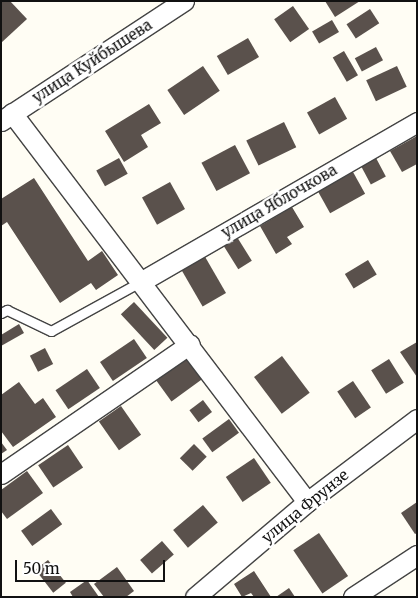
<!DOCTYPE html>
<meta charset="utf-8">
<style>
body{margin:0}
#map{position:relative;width:418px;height:598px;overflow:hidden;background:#fffdf4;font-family:Merriweather,serif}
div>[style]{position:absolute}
.building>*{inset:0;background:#5a514c;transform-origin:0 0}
.roads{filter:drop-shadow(1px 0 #444) drop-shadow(-1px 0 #444) drop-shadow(0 1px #444) drop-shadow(0 -1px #444)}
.service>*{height:9px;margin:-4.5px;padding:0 4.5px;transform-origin:4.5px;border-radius:4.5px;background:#fff}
.minor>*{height:19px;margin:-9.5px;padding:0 9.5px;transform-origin:9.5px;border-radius:9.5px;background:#fff}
span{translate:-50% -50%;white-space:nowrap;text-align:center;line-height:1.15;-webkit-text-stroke:5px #fff;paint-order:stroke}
.street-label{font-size:15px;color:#111}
.frame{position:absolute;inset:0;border:2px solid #111;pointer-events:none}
.scale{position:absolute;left:15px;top:560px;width:150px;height:22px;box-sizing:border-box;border:2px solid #111;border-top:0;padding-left:6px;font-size:15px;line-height:18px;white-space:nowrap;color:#111;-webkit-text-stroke:4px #fff;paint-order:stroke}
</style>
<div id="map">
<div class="building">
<i style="clip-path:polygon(1px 1px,10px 1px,27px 19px,1px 43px)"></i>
<i style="clip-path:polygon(325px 1px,360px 1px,335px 17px)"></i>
<i style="left:293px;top:6px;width:28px;height:23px;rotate:55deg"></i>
<i style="left:370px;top:9px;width:17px;height:28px;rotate:57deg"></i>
<i style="left:332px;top:20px;width:14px;height:23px;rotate:60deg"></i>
<i style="left:248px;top:38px;width:22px;height:36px;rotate:60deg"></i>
<i style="left:376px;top:47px;width:15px;height:24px;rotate:62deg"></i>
<i style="left:344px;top:51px;width:28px;height:13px;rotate:60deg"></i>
<i style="left:203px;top:66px;width:30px;height:43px;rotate:56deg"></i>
<i style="left:397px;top:66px;width:23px;height:34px;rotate:65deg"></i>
<i style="left:335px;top:97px;width:25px;height:32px;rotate:61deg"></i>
<i style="clip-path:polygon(149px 104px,161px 123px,141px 135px,148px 147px,124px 162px,105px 131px)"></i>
<i style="left:284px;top:122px;width:28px;height:42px;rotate:64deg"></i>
<i style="clip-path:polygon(417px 136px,417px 164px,402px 172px,390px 151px)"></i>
<i style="left:235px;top:145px;width:32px;height:38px;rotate:62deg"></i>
<i style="left:119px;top:158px;width:18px;height:26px;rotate:61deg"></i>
<i style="left:376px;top:158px;width:21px;height:17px;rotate:62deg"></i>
<i style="left:353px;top:172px;width:25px;height:40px;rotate:61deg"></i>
<i style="clip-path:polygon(34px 178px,88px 261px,102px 251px,118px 275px,96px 290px,91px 283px,60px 303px,7px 222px,1px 226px,1px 199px)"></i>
<i style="left:170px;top:182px;width:31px;height:32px;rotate:61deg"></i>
<i style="clip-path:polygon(292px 207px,304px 227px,287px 237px,292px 244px,276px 254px,260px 226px)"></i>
<i style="left:237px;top:237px;width:28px;height:16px;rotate:58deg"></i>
<i style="left:204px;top:255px;width:44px;height:27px;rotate:60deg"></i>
<i style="left:368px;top:260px;width:17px;height:27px;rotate:59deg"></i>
<i style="left:134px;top:302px;width:49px;height:18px;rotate:47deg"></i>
<i style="clip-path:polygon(19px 324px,24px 333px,1px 346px,1px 335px)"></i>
<i style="left:134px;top:339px;width:23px;height:41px;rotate:56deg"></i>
<i style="clip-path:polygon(417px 342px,417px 377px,400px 352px)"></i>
<i style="left:45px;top:348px;width:18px;height:17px;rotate:63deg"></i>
<i style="left:186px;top:355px;width:29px;height:39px;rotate:54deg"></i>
<i style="left:282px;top:356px;width:46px;height:35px;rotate:53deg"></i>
<i style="left:389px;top:359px;width:28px;height:21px;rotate:58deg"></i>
<i style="left:87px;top:369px;width:23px;height:38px;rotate:56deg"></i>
<i style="left:353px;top:381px;width:32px;height:19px;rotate:56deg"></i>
<i style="clip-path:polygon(19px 382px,35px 404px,43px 398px,56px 417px,13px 447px,1px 431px,1px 395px)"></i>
<i style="left:203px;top:400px;width:15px;height:17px;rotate:53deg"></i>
<i style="left:121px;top:406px;width:35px;height:27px;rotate:55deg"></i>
<i style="left:229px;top:419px;width:17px;height:33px;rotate:54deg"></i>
<i style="clip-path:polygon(1px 442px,7px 450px,1px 454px)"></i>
<i style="left:194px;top:444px;width:18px;height:20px;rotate:45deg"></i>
<i style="left:68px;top:445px;width:27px;height:36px;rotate:56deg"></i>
<i style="left:254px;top:458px;width:30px;height:34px;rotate:56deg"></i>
<i style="clip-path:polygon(27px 471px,43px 493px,7px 519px,1px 511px,1px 490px)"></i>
<i style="clip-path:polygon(417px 502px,417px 533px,415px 534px,401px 513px)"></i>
<i style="left:203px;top:505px;width:23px;height:39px;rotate:50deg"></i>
<i style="left:51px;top:509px;width:19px;height:37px;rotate:54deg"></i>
<i style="left:319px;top:533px;width:52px;height:31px;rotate:56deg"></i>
<i style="left:162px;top:541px;width:18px;height:29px;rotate:49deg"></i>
<i style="left:48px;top:560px;width:29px;height:16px;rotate:52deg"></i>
<i style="clip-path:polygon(117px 567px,134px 591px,126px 597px,104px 597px,94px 584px)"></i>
<i style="clip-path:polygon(254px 571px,271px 597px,254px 597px,251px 593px,242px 597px,234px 584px)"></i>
<i style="clip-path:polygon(87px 580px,99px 597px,73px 597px,70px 592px)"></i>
<i style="clip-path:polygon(289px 588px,295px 597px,276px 597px)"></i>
</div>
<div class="roads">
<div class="service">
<i style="left:1px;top:313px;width:7px;rotate:-27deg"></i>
<i style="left:7px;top:310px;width:49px;rotate:25.5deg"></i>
<i style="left:51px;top:331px;width:104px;rotate:-28.8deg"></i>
</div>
<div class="minor">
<i style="left:12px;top:113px;width:488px;rotate:52.8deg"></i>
<i style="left:1px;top:121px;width:219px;rotate:-33.3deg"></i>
<i style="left:142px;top:281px;width:318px;rotate:-30deg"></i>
<i style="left:1px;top:474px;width:229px;rotate:-34.5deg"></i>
<i style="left:195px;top:597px;width:147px;rotate:-40.3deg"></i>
<i style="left:307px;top:502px;width:138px;rotate:-37deg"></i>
<i style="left:353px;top:597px;width:77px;rotate:-33.3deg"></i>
</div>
</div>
<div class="street-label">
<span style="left:92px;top:61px;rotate:-33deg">улица Куйбышева</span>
<span style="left:279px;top:201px;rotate:-30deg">улица Яблочкова</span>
<span style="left:305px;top:506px;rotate:-39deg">улица Фрунзе</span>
</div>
<div class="frame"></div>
<div class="scale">50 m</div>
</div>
